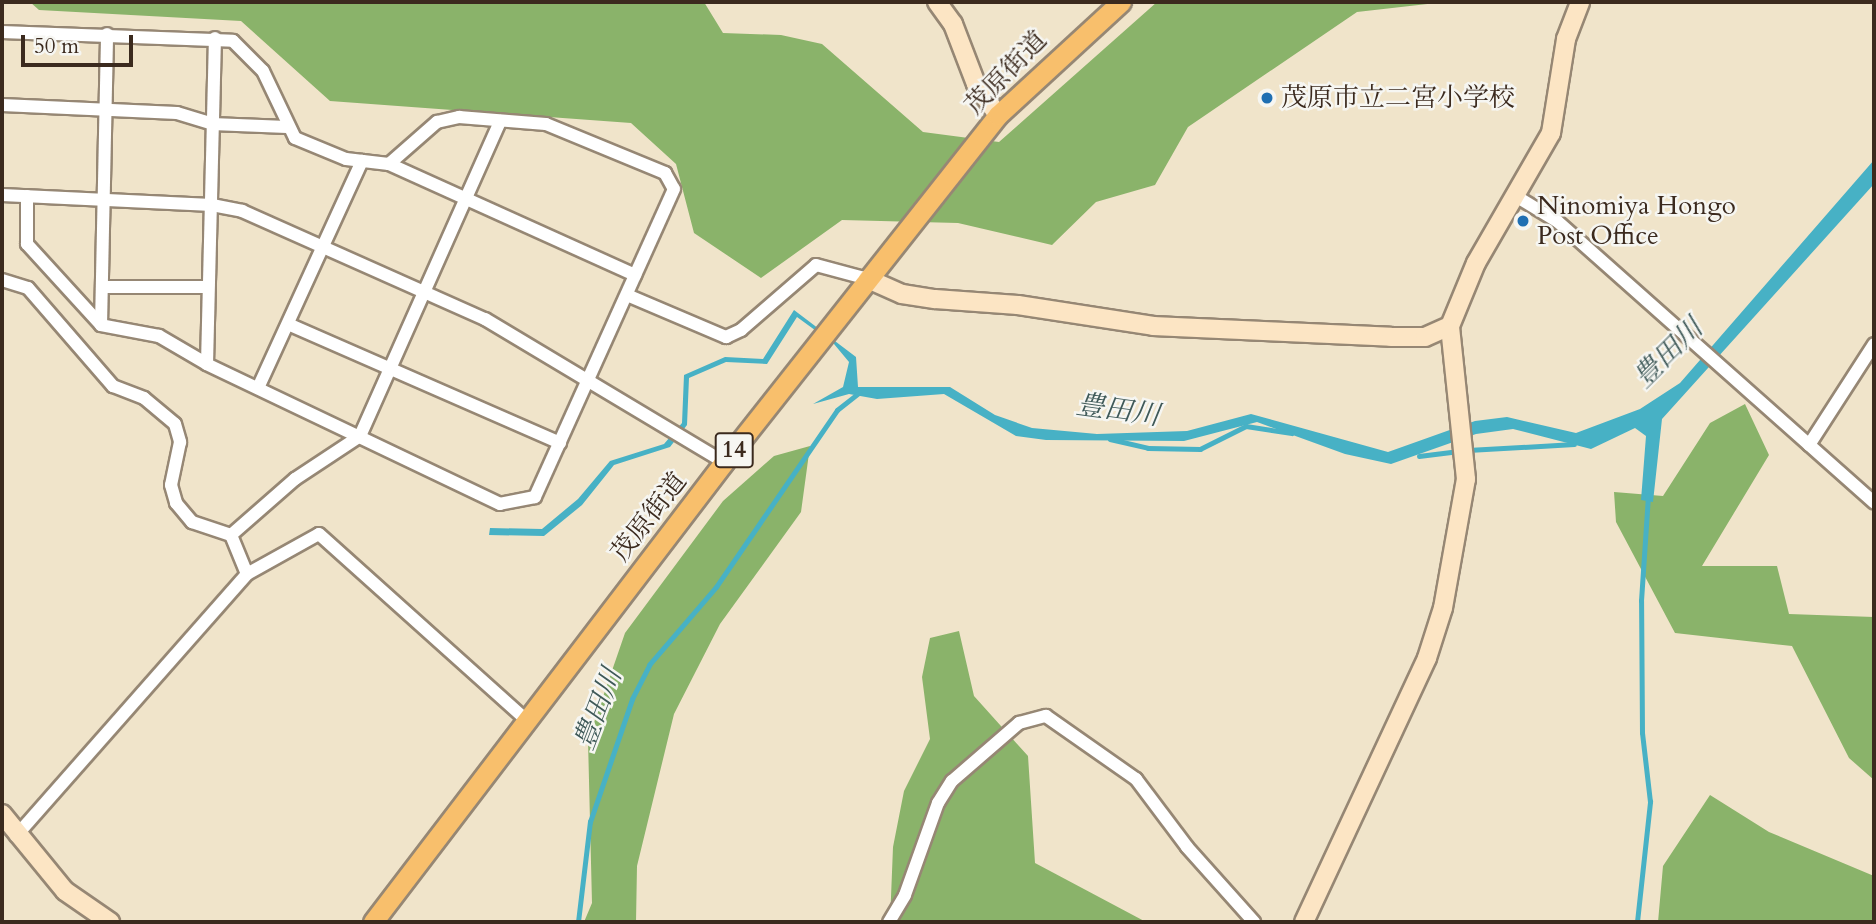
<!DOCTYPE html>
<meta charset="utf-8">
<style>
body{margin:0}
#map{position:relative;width:1876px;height:924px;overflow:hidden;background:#f0e4ca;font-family:Cardo,"Noto Serif JP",serif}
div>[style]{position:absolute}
.forest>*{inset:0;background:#8ab36a}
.water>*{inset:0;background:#47b1c5}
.stream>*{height:4.5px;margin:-2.25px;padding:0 2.25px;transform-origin:2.25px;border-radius:2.25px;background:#47b1c5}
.roads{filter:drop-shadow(2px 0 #968774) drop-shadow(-2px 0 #968774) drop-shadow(0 2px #968774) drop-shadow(0 -2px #968774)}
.street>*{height:12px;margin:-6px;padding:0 6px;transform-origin:6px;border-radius:6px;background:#fff}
.secondary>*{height:18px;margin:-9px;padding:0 9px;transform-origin:9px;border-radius:9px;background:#fce5c4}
.primary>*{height:19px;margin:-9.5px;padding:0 9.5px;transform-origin:9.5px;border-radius:9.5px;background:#f8bf6c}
.dots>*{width:19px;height:19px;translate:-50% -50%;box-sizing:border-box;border:4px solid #f6f6f2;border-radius:50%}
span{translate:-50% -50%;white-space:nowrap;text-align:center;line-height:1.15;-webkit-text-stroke:5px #f6f6f2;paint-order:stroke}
.shield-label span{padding:2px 5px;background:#f6f6f2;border:2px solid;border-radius:5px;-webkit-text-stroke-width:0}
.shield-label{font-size:24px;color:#3b2a1e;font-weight:700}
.street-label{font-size:26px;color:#3b2a1e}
.poi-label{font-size:26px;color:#3b2a1e}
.left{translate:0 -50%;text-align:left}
.water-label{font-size:28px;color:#3f5958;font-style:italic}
.frame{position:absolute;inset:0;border:4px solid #3b2a1e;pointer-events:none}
.scale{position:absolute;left:21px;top:35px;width:112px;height:32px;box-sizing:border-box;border:4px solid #3b2a1e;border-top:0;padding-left:9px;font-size:21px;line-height:24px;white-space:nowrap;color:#3b2a1e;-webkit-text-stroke:5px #f6f6f2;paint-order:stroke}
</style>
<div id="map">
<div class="forest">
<i style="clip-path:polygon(30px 2px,704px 2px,723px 33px,781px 35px,822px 44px,923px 132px,999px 142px,1157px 2px,1445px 2px,1357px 12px,1188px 127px,1155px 185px,1096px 202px,1052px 245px,958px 223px,842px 220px,761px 278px,694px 233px,676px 164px,631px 123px,330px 101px,241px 21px,39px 10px)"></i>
<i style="clip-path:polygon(1745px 404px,1769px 455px,1702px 566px,1777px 566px,1789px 614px,1874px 617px,1874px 780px,1849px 758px,1792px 646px,1675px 633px,1616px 522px,1614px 492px,1663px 496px,1710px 423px)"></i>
<i style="clip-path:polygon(810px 446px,801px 512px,720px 624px,674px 714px,637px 866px,636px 922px,584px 922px,592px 903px,588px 740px,625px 633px,723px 501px,774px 456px)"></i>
<i style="clip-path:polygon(959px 631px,974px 696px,1028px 756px,1035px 863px,1146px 922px,890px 922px,893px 847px,904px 791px,930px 739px,922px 677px,930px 638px)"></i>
<i style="clip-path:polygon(1710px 795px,1769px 832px,1874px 876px,1874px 922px,1658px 922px,1663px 866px)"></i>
</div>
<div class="water">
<i style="clip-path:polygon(1874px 160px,1874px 184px,1662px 419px,1653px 502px,1641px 500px,1646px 436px,1635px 428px,1591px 449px,1513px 429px,1476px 434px,1391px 464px,1345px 454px,1257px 422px,1184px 441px,1046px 440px,1016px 436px,944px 394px,877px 399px,849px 394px,813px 404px,843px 387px,849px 362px,834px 344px,797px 317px,767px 364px,726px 362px,689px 378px,687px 425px,670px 447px,614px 465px,582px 505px,544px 536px,489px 535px,490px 528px,542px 529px,578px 499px,610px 461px,664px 444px,682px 423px,684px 375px,725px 357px,763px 359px,794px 310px,856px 357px,858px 387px,950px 387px,995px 415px,1032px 428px,1097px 434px,1187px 431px,1251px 414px,1388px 452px,1475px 421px,1507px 417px,1576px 433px,1640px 409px,1680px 383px)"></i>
</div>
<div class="stream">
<i style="left:1110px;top:439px;width:39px;rotate:13deg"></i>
<i style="left:1148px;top:448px;width:52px;rotate:1.1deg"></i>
<i style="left:1200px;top:449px;width:51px;rotate:-26.6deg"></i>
<i style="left:1246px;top:426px;width:46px;rotate:8.8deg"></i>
<i style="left:1468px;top:450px;width:106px;rotate:-3.2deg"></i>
<i style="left:1419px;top:456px;width:40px;rotate:-7.1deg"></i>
<i style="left:578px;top:922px;width:101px;rotate:-83.2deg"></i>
<i style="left:590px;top:822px;width:130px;rotate:-71.1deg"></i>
<i style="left:632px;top:699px;width:38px;rotate:-63deg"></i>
<i style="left:649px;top:665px;width:103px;rotate:-49.3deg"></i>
<i style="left:716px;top:587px;width:214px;rotate:-55.6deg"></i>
<i style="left:837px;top:410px;width:28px;rotate:-38deg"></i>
<i style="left:1637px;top:922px;width:121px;rotate:-83.8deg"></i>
<i style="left:1650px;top:802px;width:69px;rotate:-96.6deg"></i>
<i style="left:1642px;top:733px;width:132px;rotate:-90.4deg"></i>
<i style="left:1641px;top:601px;width:105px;rotate:-86.2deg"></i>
</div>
<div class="roads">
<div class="street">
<i style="left:2px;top:32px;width:231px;rotate:2.2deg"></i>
<i style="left:233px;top:41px;width:42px;rotate:45deg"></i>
<i style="left:263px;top:71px;width:74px;rotate:64.5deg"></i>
<i style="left:295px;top:138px;width:55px;rotate:22.4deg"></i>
<i style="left:346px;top:159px;width:43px;rotate:6.6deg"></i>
<i style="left:389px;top:164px;width:64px;rotate:-41.2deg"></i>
<i style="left:437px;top:122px;width:23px;rotate:-13deg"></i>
<i style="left:459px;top:117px;width:87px;rotate:4.6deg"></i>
<i style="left:546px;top:124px;width:129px;rotate:22.4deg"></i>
<i style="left:665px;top:173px;width:18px;rotate:61deg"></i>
<i style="left:674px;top:189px;width:338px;rotate:114.3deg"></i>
<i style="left:535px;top:497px;width:36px;rotate:169deg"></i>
<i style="left:500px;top:504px;width:325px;rotate:-154.5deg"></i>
<i style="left:207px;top:364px;width:56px;rotate:-149.7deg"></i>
<i style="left:159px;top:336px;width:59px;rotate:-169.3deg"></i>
<i style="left:101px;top:325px;width:110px;rotate:-132.4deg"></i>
<i style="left:27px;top:244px;width:48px;rotate:-90deg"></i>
<i style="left:2px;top:105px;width:175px;rotate:2.6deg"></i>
<i style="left:177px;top:113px;width:37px;rotate:17deg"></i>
<i style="left:212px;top:124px;width:75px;rotate:2.3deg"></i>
<i style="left:389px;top:164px;width:270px;rotate:24.3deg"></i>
<i style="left:2px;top:195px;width:210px;rotate:2.7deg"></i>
<i style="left:212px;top:205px;width:31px;rotate:11deg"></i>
<i style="left:242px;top:211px;width:266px;rotate:24deg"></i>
<i style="left:485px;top:319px;width:279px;rotate:30.9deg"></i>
<i style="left:1514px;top:195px;width:50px;rotate:31.2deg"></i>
<i style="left:1557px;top:221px;width:424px;rotate:41.6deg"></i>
<i style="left:2px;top:280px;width:27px;rotate:17deg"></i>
<i style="left:28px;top:288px;width:130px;rotate:49.1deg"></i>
<i style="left:113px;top:386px;width:33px;rotate:21deg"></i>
<i style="left:144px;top:398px;width:40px;rotate:40deg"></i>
<i style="left:175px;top:424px;width:19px;rotate:74deg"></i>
<i style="left:180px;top:442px;width:44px;rotate:101.8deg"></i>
<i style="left:171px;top:485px;width:19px;rotate:74deg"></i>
<i style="left:176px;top:503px;width:25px;rotate:50deg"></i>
<i style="left:192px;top:522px;width:41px;rotate:18.4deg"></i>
<i style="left:231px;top:535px;width:42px;rotate:67.7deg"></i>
<i style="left:102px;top:287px;width:106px"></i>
<i style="left:627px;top:295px;width:108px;rotate:23deg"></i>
<i style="left:726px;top:337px;width:17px;rotate:-25deg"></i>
<i style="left:741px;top:330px;width:99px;rotate:-40.9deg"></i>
<i style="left:816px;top:265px;width:54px;rotate:15.1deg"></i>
<i style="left:288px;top:324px;width:297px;rotate:23.6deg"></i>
<i style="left:101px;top:325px;width:291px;rotate:-88.8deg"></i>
<i style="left:207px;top:364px;width:326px;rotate:-88.6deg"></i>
<i style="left:258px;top:388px;width:250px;rotate:-65.4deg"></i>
<i style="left:1809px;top:445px;width:120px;rotate:-57.2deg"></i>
<i style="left:231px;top:535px;width:85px;rotate:-41.2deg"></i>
<i style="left:295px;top:479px;width:78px;rotate:-33.5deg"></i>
<i style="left:360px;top:436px;width:345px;rotate:-66deg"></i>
<i style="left:16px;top:836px;width:349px;rotate:-48.6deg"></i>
<i style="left:247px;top:574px;width:82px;rotate:-29.1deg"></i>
<i style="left:319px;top:534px;width:278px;rotate:41.9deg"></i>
<i style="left:889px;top:922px;width:31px;rotate:-59deg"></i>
<i style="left:905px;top:895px;width:98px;rotate:-70.3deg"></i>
<i style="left:938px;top:803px;width:26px;rotate:-58deg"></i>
<i style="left:952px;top:781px;width:89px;rotate:-40.9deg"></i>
<i style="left:1019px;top:723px;width:28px;rotate:-15deg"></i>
<i style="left:1046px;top:716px;width:110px;rotate:35deg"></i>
<i style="left:1136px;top:779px;width:85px;rotate:53.1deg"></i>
<i style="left:1187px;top:847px;width:101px;rotate:48.2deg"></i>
</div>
<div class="secondary">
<i style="left:937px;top:2px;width:27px;rotate:54deg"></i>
<i style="left:953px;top:24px;width:64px;rotate:69deg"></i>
<i style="left:976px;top:84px;width:38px;rotate:55deg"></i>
<i style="left:868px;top:279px;width:37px;rotate:24deg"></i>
<i style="left:902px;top:294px;width:33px;rotate:9deg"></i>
<i style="left:935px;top:299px;width:83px;rotate:4.1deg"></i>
<i style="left:1018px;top:305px;width:137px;rotate:8.8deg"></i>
<i style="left:1153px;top:326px;width:238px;rotate:2.6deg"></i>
<i style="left:1391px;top:337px;width:34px"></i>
<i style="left:1425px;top:337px;width:27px;rotate:-24deg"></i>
<i style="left:2px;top:814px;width:99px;rotate:50.7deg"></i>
<i style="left:65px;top:891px;width:55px;rotate:34.6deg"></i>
<i style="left:1304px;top:922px;width:291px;rotate:-65deg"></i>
<i style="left:1427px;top:658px;width:52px;rotate:-72.3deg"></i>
<i style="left:1443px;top:608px;width:131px;rotate:-79.9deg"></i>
<i style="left:1466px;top:479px;width:154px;rotate:-96deg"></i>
<i style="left:1450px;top:326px;width:68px;rotate:-67.6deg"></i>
<i style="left:1476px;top:263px;width:150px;rotate:-60deg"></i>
<i style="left:1551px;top:133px;width:95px;rotate:-80.9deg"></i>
<i style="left:1566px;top:39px;width:40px;rotate:-69deg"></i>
</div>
<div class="primary">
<i style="left:373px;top:922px;width:579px;rotate:-52.65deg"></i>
<i style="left:724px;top:462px;width:442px;rotate:-51.7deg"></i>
<i style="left:998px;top:115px;width:167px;rotate:-42.6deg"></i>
</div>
</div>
<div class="dots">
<i style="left:1267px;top:98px;background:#1f6fb2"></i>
<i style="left:1523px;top:221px;background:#1f6fb2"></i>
</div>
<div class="shield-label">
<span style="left:734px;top:450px">14</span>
</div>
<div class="street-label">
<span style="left:1006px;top:73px;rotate:-46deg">茂原街道</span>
<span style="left:649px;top:517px;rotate:-52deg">茂原街道</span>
</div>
<div class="poi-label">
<span class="left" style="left:1281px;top:98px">茂原市立二宮小学校</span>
<span class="left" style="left:1537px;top:221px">Ninomiya Hongo<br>Post Office</span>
</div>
<div class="water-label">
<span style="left:1668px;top:353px;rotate:-45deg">豊田川</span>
<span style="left:1118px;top:410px;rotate:8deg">豊田川</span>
<span style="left:598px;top:709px;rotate:-69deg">豊田川</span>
</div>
<div class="frame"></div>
<div class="scale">50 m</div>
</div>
